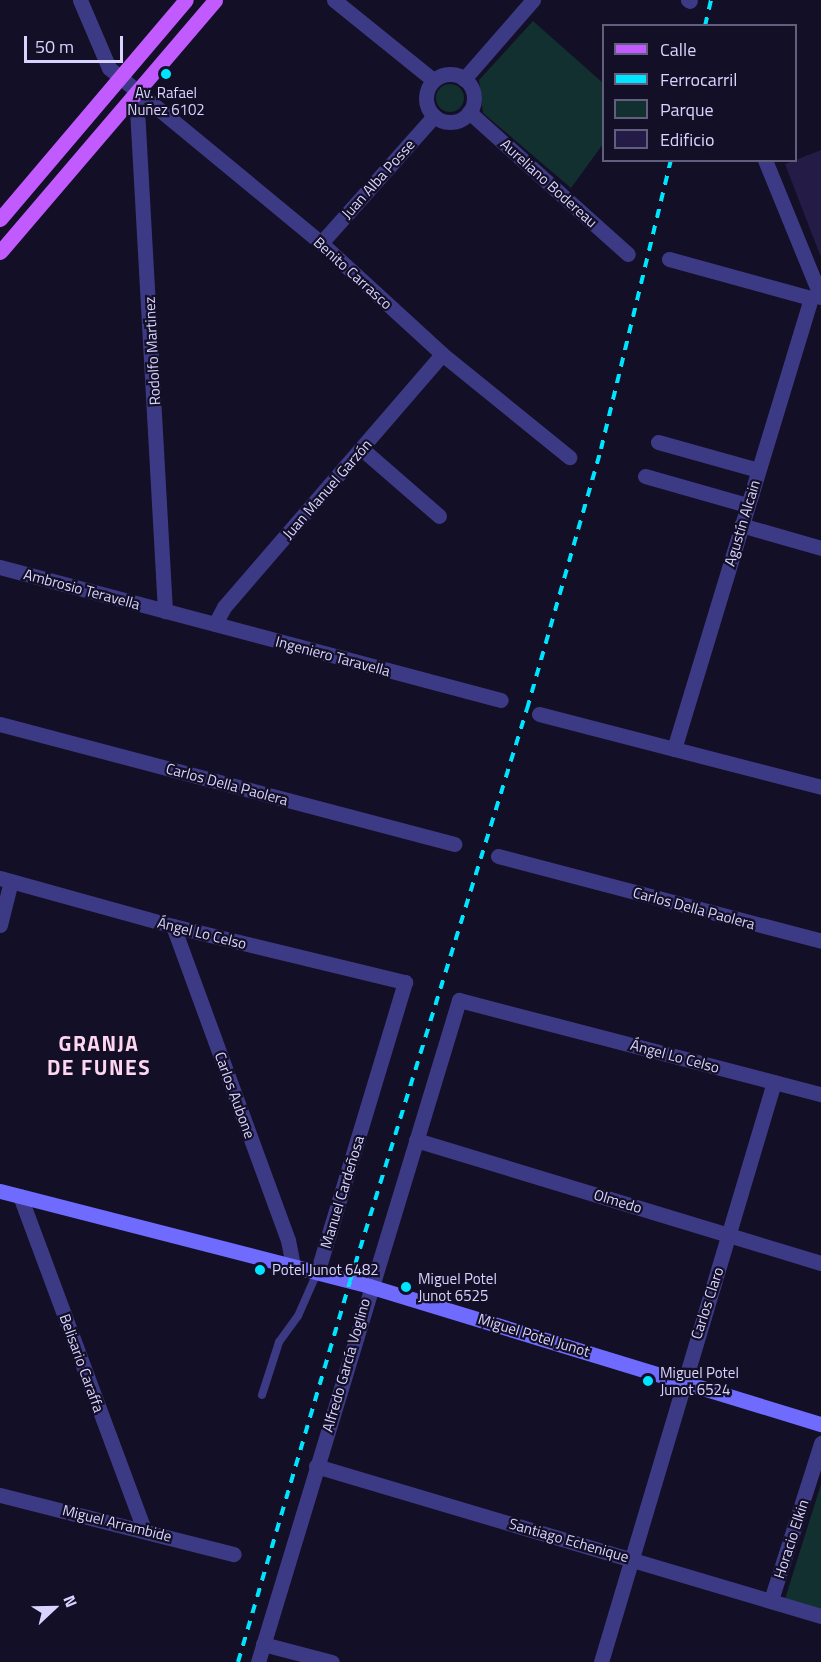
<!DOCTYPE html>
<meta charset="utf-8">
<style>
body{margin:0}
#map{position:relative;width:821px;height:1662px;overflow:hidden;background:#130f26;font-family:"Titillium Web",sans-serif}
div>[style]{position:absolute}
.green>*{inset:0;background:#12302f}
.round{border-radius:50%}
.building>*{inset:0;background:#241b47}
.lane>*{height:8px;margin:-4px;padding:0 4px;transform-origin:4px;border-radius:4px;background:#3d3a85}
.street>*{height:15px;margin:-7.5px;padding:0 7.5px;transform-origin:7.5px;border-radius:7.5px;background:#3d3a85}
.street>.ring{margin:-7.5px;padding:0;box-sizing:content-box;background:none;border:15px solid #3d3a85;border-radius:50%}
.secondary>*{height:15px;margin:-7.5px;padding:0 7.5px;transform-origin:7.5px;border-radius:7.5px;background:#6f6bff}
.primary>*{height:15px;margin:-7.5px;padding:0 7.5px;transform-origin:7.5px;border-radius:7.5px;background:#c25bff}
.rail>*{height:4px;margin-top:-2px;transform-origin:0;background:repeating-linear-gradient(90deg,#00e5ff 0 9px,transparent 0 17px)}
.dots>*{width:16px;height:16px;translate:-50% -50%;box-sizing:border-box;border:3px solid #130f26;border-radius:50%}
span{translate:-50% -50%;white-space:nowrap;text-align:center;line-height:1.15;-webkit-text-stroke:4.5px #130f26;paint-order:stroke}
.poi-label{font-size:15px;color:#d9d4ff}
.left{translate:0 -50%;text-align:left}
.street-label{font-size:15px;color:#d9d4ff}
.district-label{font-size:21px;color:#ffd6f0;font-weight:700;letter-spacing:1.5px}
.legend{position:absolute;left:602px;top:24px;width:195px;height:138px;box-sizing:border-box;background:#130f26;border:2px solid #625e7d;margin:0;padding:8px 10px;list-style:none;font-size:18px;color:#d9d4ff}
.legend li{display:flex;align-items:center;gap:12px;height:30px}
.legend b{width:30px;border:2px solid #625e7d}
.north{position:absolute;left:24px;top:1578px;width:60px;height:60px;-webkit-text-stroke:4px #130f26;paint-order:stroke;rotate:68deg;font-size:16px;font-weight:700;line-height:24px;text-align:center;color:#d9d4ff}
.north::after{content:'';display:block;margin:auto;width:21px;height:27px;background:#d9d4ff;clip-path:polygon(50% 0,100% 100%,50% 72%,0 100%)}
.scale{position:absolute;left:24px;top:36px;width:99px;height:27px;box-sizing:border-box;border:3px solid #d9d4ff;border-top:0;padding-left:8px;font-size:18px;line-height:21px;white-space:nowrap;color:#d9d4ff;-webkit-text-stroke:4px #130f26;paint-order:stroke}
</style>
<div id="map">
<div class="green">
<i style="clip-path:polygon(533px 21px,603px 83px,603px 144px,571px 188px,483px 113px,479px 80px)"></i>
<i class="round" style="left:436px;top:84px;width:28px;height:28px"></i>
<i style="clip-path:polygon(821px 1484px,821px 1611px,785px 1599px)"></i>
</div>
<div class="building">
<i style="clip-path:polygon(821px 150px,821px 255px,820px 255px,785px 164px)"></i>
</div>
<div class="lane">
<i style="left:262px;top:1395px;width:56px;rotate:-72.2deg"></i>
<i style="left:279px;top:1342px;width:32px;rotate:-54deg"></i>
<i style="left:298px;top:1316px;width:47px;rotate:-66.2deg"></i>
</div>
<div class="street">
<i style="left:80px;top:0;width:74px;rotate:66.9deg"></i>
<i style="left:109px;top:68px;width:275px;rotate:39.5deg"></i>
<i style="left:321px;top:243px;width:164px;rotate:42.5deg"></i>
<i style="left:442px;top:354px;width:164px;rotate:39deg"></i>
<i style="left:334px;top:0;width:127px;rotate:38.9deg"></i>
<i style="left:688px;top:0;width:2px;rotate:27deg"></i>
<i class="ring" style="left:426px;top:74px;width:33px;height:33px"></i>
<i style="left:464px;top:79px;width:105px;rotate:-48.9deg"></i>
<i style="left:136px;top:91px;width:521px;rotate:86.81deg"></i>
<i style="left:469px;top:112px;width:213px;rotate:41.8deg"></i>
<i style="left:765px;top:160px;width:148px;rotate:67.8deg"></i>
<i style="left:321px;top:243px;width:170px;rotate:-48.3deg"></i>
<i style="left:669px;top:259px;width:147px;rotate:15.4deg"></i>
<i style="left:811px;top:298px;width:11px;rotate:-22deg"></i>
<i style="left:658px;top:442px;width:104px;rotate:15.6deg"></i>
<i style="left:362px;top:449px;width:102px;rotate:41deg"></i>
<i style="left:645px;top:476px;width:106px;rotate:15.9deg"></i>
<i style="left:741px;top:525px;width:83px;rotate:16deg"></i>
<i style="left:0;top:567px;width:518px;rotate:14.87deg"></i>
<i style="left:215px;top:624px;width:19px;rotate:-62deg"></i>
<i style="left:224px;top:607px;width:334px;rotate:-49.2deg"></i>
<i style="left:539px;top:714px;width:291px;rotate:14.5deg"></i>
<i style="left:0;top:724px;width:470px;rotate:14.8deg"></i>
<i style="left:674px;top:749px;width:471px;rotate:-73.1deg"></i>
<i style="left:498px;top:856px;width:334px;rotate:14.7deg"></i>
<i style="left:0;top:878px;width:180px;rotate:15.5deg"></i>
<i style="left:173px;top:926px;width:239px;rotate:13.6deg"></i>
<i style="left:405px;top:982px;width:304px;rotate:106.8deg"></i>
<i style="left:0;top:925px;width:45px;rotate:-76deg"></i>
<i style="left:173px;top:926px;width:334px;rotate:69.9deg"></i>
<i style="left:288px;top:1240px;width:26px;rotate:79deg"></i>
<i style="left:416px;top:1140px;width:423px;rotate:16.9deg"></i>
<i style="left:20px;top:1196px;width:355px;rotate:69.6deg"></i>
<i style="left:316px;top:1466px;width:527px;rotate:16.54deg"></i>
<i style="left:0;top:1495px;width:241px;rotate:14.2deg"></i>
<i style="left:771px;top:1600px;width:165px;rotate:-72.3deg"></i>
<i style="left:263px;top:1644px;width:71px;rotate:14.6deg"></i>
<i style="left:258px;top:1662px;width:692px;rotate:-73.11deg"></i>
<i style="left:459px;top:1000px;width:374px;rotate:14.6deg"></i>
<i style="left:601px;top:1662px;width:605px;rotate:-73.39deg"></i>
</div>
<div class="secondary">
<i style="left:0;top:1191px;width:381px;rotate:14.4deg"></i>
<i style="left:369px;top:1286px;width:473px;rotate:17deg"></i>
</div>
<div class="primary">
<i style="left:0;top:219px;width:287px;rotate:-49.7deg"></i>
<i style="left:0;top:252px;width:331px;rotate:-49.5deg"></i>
</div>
<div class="rail">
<i style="left:705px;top:26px;width:27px;rotate:-77deg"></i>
<i style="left:238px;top:1662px;width:397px;rotate:-73.6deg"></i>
<i style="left:350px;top:1281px;width:599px;rotate:-72.81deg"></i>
<i style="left:527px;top:709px;width:270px;rotate:-74.1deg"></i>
<i style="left:601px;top:449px;width:297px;rotate:-76.4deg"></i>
</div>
<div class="dots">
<i style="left:166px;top:74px;background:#00e5ff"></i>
<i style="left:260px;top:1270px;background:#00e5ff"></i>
<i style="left:406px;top:1287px;background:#00e5ff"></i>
<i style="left:648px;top:1381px;background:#00e5ff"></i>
</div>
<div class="poi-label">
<span style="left:166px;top:101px">Av. Rafael<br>Nuñez 6102</span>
<span class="left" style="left:272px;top:1270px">Potel Junot 6482</span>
<span class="left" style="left:418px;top:1287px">Miguel Potel<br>Junot 6525</span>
<span class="left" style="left:660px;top:1381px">Miguel Potel<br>Junot 6524</span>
</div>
<div class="street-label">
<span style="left:378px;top:179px;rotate:-48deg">Juan Alba Posse</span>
<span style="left:549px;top:183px;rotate:42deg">Aureliano Bodereau</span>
<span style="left:353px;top:273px;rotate:42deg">Benito Carrasco</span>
<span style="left:152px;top:351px;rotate:-93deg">Rodolfo Martinez</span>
<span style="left:327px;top:489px;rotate:-49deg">Juan Manuel Garzón</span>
<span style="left:742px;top:523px;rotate:-73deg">Agustín Alcain</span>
<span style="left:82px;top:589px;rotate:15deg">Ambrosio Teravella</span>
<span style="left:333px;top:656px;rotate:15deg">Ingeniero Taravella</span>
<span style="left:227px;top:784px;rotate:15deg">Carlos Della Paolera</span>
<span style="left:694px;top:908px;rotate:15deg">Carlos Della Paolera</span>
<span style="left:202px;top:933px;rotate:14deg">Ángel Lo Celso</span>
<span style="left:675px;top:1056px;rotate:15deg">Ángel Lo Celso</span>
<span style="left:235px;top:1095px;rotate:70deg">Carlos Aubone</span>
<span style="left:342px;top:1192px;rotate:-73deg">Manuel Cardeñosa</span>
<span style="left:618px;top:1201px;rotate:17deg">Olmedo</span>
<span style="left:707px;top:1303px;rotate:-72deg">Carlos Claro</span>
<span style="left:534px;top:1335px;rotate:17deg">Miguel Potel Junot</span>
<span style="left:82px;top:1363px;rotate:70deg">Belisario Caraffa</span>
<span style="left:346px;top:1365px;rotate:-74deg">Alfredo García Voglino</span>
<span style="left:117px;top:1523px;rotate:14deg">Miguel Arrambide</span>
<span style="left:791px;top:1539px;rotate:-72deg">Horacio Elkin</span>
<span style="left:569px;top:1540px;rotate:16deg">Santiago Echenique</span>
</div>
<div class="district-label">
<span style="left:99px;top:1055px">GRANJA<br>DE FUNES</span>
</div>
<ul class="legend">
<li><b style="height:8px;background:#c25bff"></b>Calle</li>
<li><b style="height:8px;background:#00e5ff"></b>Ferrocarril</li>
<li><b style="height:16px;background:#12302f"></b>Parque</li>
<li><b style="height:16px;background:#241b47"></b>Edificio</li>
</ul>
<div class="north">N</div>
<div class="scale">50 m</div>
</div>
